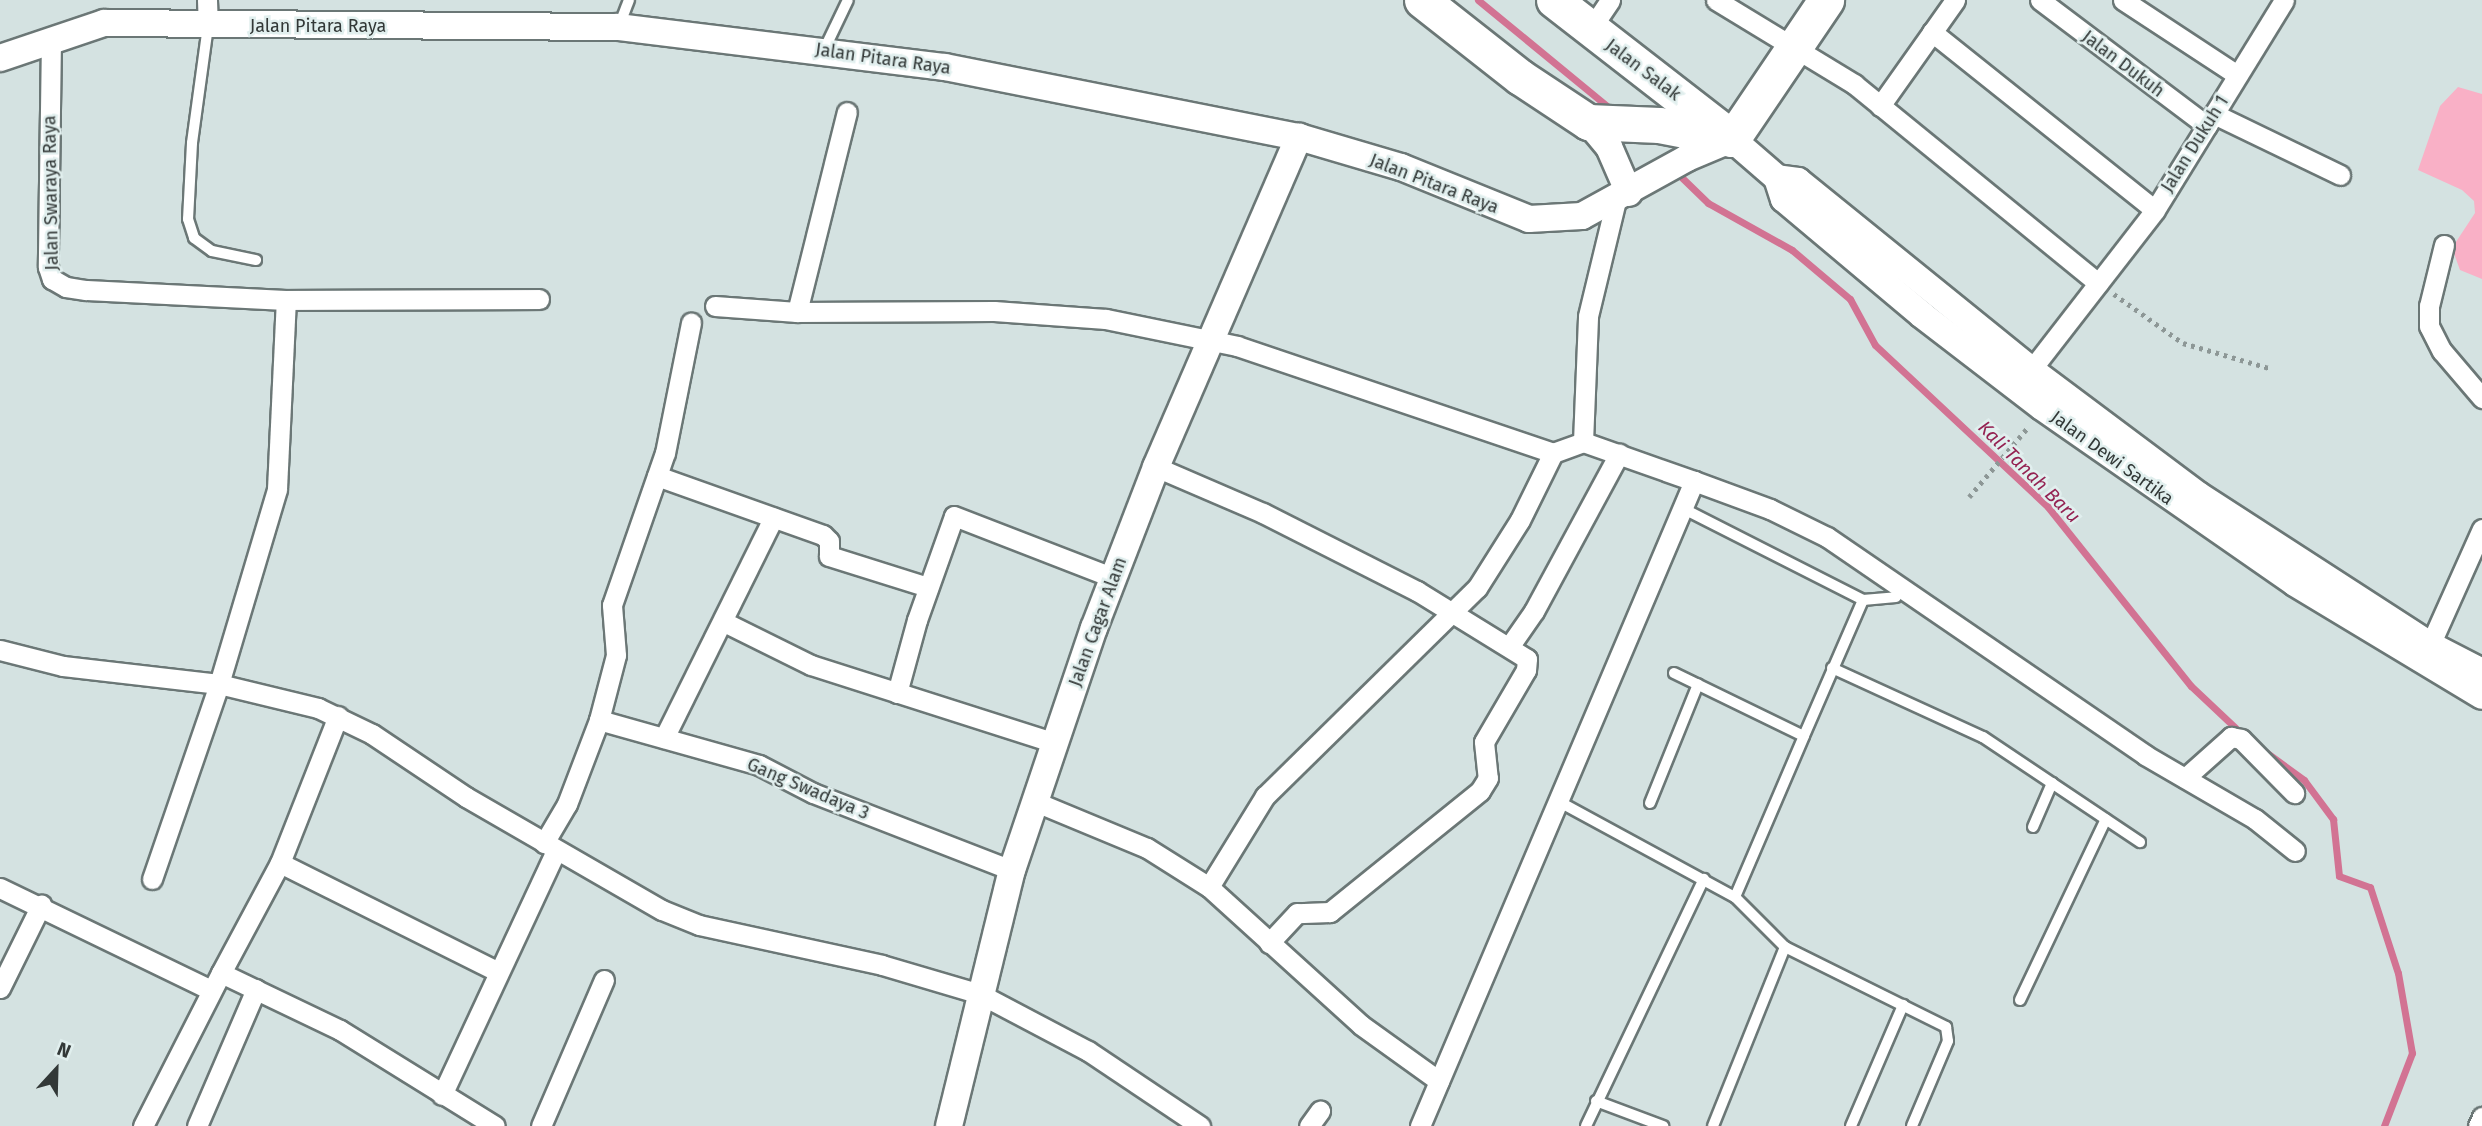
<!DOCTYPE html>
<style>
body{margin:0}
#map{position:relative;width:2482px;height:1126px;overflow:hidden;background:#d4e2e1;font-family:"Fira Sans",sans-serif}
div>[style]{position:absolute}
.green>*{inset:0;background:#f9b0c6}
.stream>*{height:7px;margin:-3.5px;padding:0 3.5px;transform-origin:3.5px;border-radius:3.5px;background:#d27393}
.path>*{height:4.5px;margin-top:-2.25px;transform-origin:0;background:repeating-linear-gradient(90deg,#8d9796 0 3.5px,transparent 0 8.5px)}
.roads{filter:drop-shadow(2px 0 #6b7776) drop-shadow(-2px 0 #6b7776) drop-shadow(0 2px #6b7776) drop-shadow(0 -2px #6b7776)}
.lane>*{height:10px;margin:-5px;padding:0 5px;transform-origin:5px;border-radius:5px;background:#fff}
.street>*{height:19px;margin:-9.5px;padding:0 9.5px;transform-origin:9.5px;border-radius:9.5px;background:#fff}
.secondary>*{height:26px;margin:-13px;padding:0 13px;transform-origin:13px;border-radius:13px;background:#fff}
.highway>*{height:35px;margin:-17.5px;padding:0 17.5px;transform-origin:17.5px;border-radius:17.5px;background:#fff}
span{translate:-50% -50%;white-space:nowrap;text-align:center;line-height:1.15;-webkit-text-stroke:5px #e1efee;paint-order:stroke}
.street-label{font-size:18px;color:#323837}
.water-label{font-size:19px;color:#942252;font-style:italic}
.north{position:absolute;left:21px;top:1035px;width:70px;height:70px;-webkit-text-stroke:5px #e1efee;paint-order:stroke;rotate:22deg;font-size:19px;font-weight:700;line-height:28px;text-align:center;color:#323837}
.north::after{content:'';display:block;margin:auto;width:24px;height:32px;background:#323837;clip-path:polygon(50% 0,100% 100%,50% 72%,0 100%)}
</style>
<div id="map">
<div class="green">
<i style="clip-path:polygon(2458px 87px,2482px 94px,2482px 279px,2460px 270px,2452px 248px,2475px 213px,2474px 201px,2462px 190px,2418px 170px,2440px 106px)"></i>
</div>
<div class="stream">
<i style="left:1478px;top:0;width:166px;rotate:39.4deg"></i>
<i style="left:1675px;top:171px;width:46px;rotate:44.1deg"></i>
<i style="left:1708px;top:203px;width:96px;rotate:29.2deg"></i>
<i style="left:1792px;top:250px;width:76px;rotate:40.2deg"></i>
<i style="left:1850px;top:299px;width:52px;rotate:61.5deg"></i>
<i style="left:1875px;top:345px;width:237px;rotate:43.1deg"></i>
<i style="left:2048px;top:507px;width:229px;rotate:51.4deg"></i>
<i style="left:2191px;top:686px;width:70px;rotate:43.3deg"></i>
<i style="left:2263px;top:750px;width:51px;rotate:36.2deg"></i>
<i style="left:2304px;top:780px;width:49px;rotate:53.4deg"></i>
<i style="left:2333px;top:819px;width:57px;rotate:84deg"></i>
<i style="left:2339px;top:876px;width:33px;rotate:20deg"></i>
<i style="left:2370px;top:887px;width:90px;rotate:72deg"></i>
<i style="left:2398px;top:973px;width:81px;rotate:80.1deg"></i>
<i style="left:2412px;top:1053px;width:78px;rotate:111deg"></i>
</div>
<div class="path">
<i style="left:2114px;top:294px;width:85px;rotate:35.4deg"></i>
<i style="left:2183px;top:343px;width:90px;rotate:16.2deg"></i>
<i style="left:1969px;top:497px;width:93px;rotate:-49.8deg"></i>
</div>
<div class="roads">
<div class="lane">
<i style="left:208px;top:26px;width:118px;rotate:97.8deg"></i>
<i style="left:192px;top:143px;width:76px;rotate:93deg"></i>
<i style="left:188px;top:219px;width:20px;rotate:72deg"></i>
<i style="left:194px;top:238px;width:22px;rotate:36deg"></i>
<i style="left:212px;top:251px;width:45px;rotate:11.6deg"></i>
<i style="left:619px;top:26px;width:28px;rotate:-69deg"></i>
<i style="left:824px;top:50px;width:55px;rotate:-64.4deg"></i>
<i style="left:1682px;top:508px;width:203px;rotate:26.9deg"></i>
<i style="left:1863px;top:600px;width:148px;rotate:113.5deg"></i>
<i style="left:1863px;top:600px;width:33px;rotate:-5deg"></i>
<i style="left:1832px;top:668px;width:166px;rotate:24.6deg"></i>
<i style="left:1983px;top:737px;width:189px;rotate:33.8deg"></i>
<i style="left:1674px;top:673px;width:144px;rotate:25.9deg"></i>
<i style="left:1804px;top:736px;width:175px;rotate:113.2deg"></i>
<i style="left:1556px;top:800px;width:204px;rotate:28.5deg"></i>
<i style="left:1735px;top:897px;width:71px;rotate:45deg"></i>
<i style="left:1785px;top:947px;width:193px;rotate:111.9deg"></i>
<i style="left:1650px;top:803px;width:128px;rotate:-68deg"></i>
<i style="left:2033px;top:827px;width:48px;rotate:-66.6deg"></i>
<i style="left:1785px;top:947px;width:180px;rotate:26.4deg"></i>
<i style="left:1946px;top:1027px;width:14px;rotate:82deg"></i>
<i style="left:1948px;top:1041px;width:92px;rotate:113deg"></i>
<i style="left:2020px;top:1000px;width:200px;rotate:-64.6deg"></i>
<i style="left:1596px;top:1101px;width:72px;rotate:20.5deg"></i>
<i style="left:1586px;top:1126px;width:274px;rotate:-64.5deg"></i>
<i style="left:1851px;top:1126px;width:132px;rotate:-66.7deg"></i>
</div>
<div class="street">
<i style="left:207px;top:0;width:25px;rotate:88deg"></i>
<i style="left:1716px;top:0;width:162px;rotate:31.3deg"></i>
<i style="left:1854px;top:84px;width:315px;rotate:39.2deg"></i>
<i style="left:2040px;top:0;width:209px;rotate:37deg"></i>
<i style="left:2123px;top:0;width:136px;rotate:33.3deg"></i>
<i style="left:1590px;top:30px;width:36px;rotate:-56deg"></i>
<i style="left:1932px;top:32px;width:285px;rotate:38.6deg"></i>
<i style="left:51px;top:38px;width:229px;rotate:90.8deg"></i>
<i style="left:48px;top:267px;width:13px;rotate:72deg"></i>
<i style="left:52px;top:279px;width:16px;rotate:30deg"></i>
<i style="left:66px;top:287px;width:20px;rotate:9deg"></i>
<i style="left:86px;top:290px;width:200px;rotate:2.9deg"></i>
<i style="left:1880px;top:106px;width:130px;rotate:-54.7deg"></i>
<i style="left:2214px;top:114px;width:140px;rotate:25.8deg"></i>
<i style="left:2444px;top:245px;width:63px;rotate:103.8deg"></i>
<i style="left:2429px;top:306px;width:20px;rotate:90deg"></i>
<i style="left:2429px;top:326px;width:28px;rotate:63deg"></i>
<i style="left:2442px;top:351px;width:62px;rotate:49.6deg"></i>
<i style="left:715px;top:306px;width:82px;rotate:4.2deg"></i>
<i style="left:797px;top:312px;width:197px;rotate:-0.3deg"></i>
<i style="left:994px;top:311px;width:112px;rotate:4.1deg"></i>
<i style="left:1106px;top:319px;width:134px;rotate:11.6deg"></i>
<i style="left:1237px;top:346px;width:334px;rotate:18.7deg"></i>
<i style="left:1553px;top:453px;width:32px;rotate:-20deg"></i>
<i style="left:797px;top:312px;width:206px;rotate:-76deg"></i>
<i style="left:2031px;top:370px;width:202px;rotate:-52.2deg"></i>
<i style="left:2155px;top:210px;width:246px;rotate:-58.4deg"></i>
<i style="left:1156px;top:467px;width:116px;rotate:23.3deg"></i>
<i style="left:1263px;top:513px;width:173px;rotate:26.9deg"></i>
<i style="left:1417px;top:591px;width:129px;rotate:31.7deg"></i>
<i style="left:1527px;top:659px;width:11px;rotate:95deg"></i>
<i style="left:1526px;top:670px;width:83px;rotate:120.3deg"></i>
<i style="left:1484px;top:742px;width:36px;rotate:84deg"></i>
<i style="left:1488px;top:778px;width:15px;rotate:122deg"></i>
<i style="left:1480px;top:791px;width:193px;rotate:141.1deg"></i>
<i style="left:1330px;top:912px;width:33px;rotate:178deg"></i>
<i style="left:1297px;top:913px;width:41px;rotate:133deg"></i>
<i style="left:657px;top:476px;width:176px;rotate:19.6deg"></i>
<i style="left:823px;top:535px;width:8px;rotate:45deg"></i>
<i style="left:829px;top:541px;width:15px;rotate:90deg"></i>
<i style="left:829px;top:556px;width:104px;rotate:17.4deg"></i>
<i style="left:1694px;top:481px;width:81px;rotate:20.2deg"></i>
<i style="left:1770px;top:509px;width:64px;rotate:26.2deg"></i>
<i style="left:1827px;top:537px;width:386px;rotate:34.4deg"></i>
<i style="left:2145px;top:755px;width:127px;rotate:30.2deg"></i>
<i style="left:2255px;top:819px;width:51px;rotate:38.7deg"></i>
<i style="left:724px;top:622px;width:97px;rotate:26.3deg"></i>
<i style="left:811px;top:665px;width:256px;rotate:17.7deg"></i>
<i style="left:2430px;top:645px;width:127px;rotate:-65.9deg"></i>
<i style="left:1509px;top:647px;width:44px;rotate:-55.2deg"></i>
<i style="left:1534px;top:611px;width:179px;rotate:-61.6deg"></i>
<i style="left:0;top:650px;width:65px;rotate:14.3deg"></i>
<i style="left:63px;top:666px;width:157px;rotate:6.6deg"></i>
<i style="left:219px;top:684px;width:102px;rotate:13.6deg"></i>
<i style="left:318px;top:708px;width:60px;rotate:25.7deg"></i>
<i style="left:372px;top:734px;width:113px;rotate:33.8deg"></i>
<i style="left:466px;top:797px;width:226px;rotate:30deg"></i>
<i style="left:662px;top:910px;width:40px;rotate:22deg"></i>
<i style="left:699px;top:925px;width:187px;rotate:12.3deg"></i>
<i style="left:882px;top:965px;width:102px;rotate:16.5deg"></i>
<i style="left:980px;top:994px;width:122px;rotate:27.8deg"></i>
<i style="left:1088px;top:1051px;width:135px;rotate:33.8deg"></i>
<i style="left:897px;top:693px;width:76px;rotate:-74.7deg"></i>
<i style="left:917px;top:620px;width:110px;rotate:-70.4deg"></i>
<i style="left:954px;top:516px;width:172px;rotate:21.2deg"></i>
<i style="left:599px;top:720px;width:166px;rotate:15.7deg"></i>
<i style="left:759px;top:765px;width:61px;rotate:27.4deg"></i>
<i style="left:813px;top:793px;width:213px;rotate:21.2deg"></i>
<i style="left:664px;top:738px;width:246px;rotate:-63.6deg"></i>
<i style="left:2185px;top:778px;width:62px;rotate:-41.7deg"></i>
<i style="left:2231px;top:737px;width:10px;rotate:11deg"></i>
<i style="left:2241px;top:739px;width:76px;rotate:45.5deg"></i>
<i style="left:1036px;top:802px;width:120px;rotate:22.5deg"></i>
<i style="left:1147px;top:848px;width:73px;rotate:32.2deg"></i>
<i style="left:1209px;top:887px;width:205px;rotate:42.2deg"></i>
<i style="left:1361px;top:1025px;width:96px;rotate:35.7deg"></i>
<i style="left:544px;top:843px;width:45px;rotate:-59.5deg"></i>
<i style="left:567px;top:804px;width:90px;rotate:-69.1deg"></i>
<i style="left:599px;top:720px;width:67px;rotate:-75.3deg"></i>
<i style="left:616px;top:655px;width:50px;rotate:-94.6deg"></i>
<i style="left:612px;top:605px;width:161px;rotate:-70.8deg"></i>
<i style="left:665px;top:453px;width:133px;rotate:-78.7deg"></i>
<i style="left:280px;top:863px;width:242px;rotate:26.5deg"></i>
<i style="left:152px;top:879px;width:206px;rotate:-71deg"></i>
<i style="left:219px;top:684px;width:203px;rotate:-73.4deg"></i>
<i style="left:277px;top:489px;width:189px;rotate:-87.3deg"></i>
<i style="left:286px;top:300px;width:253px;rotate:-0.2deg"></i>
<i style="left:1209px;top:887px;width:107px;rotate:-58.4deg"></i>
<i style="left:1265px;top:796px;width:297px;rotate:-44.5deg"></i>
<i style="left:1477px;top:588px;width:80px;rotate:-57.7deg"></i>
<i style="left:1520px;top:520px;width:75px;rotate:-63.8deg"></i>
<i style="left:0;top:888px;width:234px;rotate:25.8deg"></i>
<i style="left:221px;top:973px;width:125px;rotate:-61.8deg"></i>
<i style="left:280px;top:863px;width:158px;rotate:-68.5deg"></i>
<i style="left:0;top:988px;width:93px;rotate:-63.7deg"></i>
<i style="left:442px;top:1095px;width:270px;rotate:-65deg"></i>
<i style="left:143px;top:1126px;width:172px;rotate:-63deg"></i>
<i style="left:221px;top:973px;width:132px;rotate:25.6deg"></i>
<i style="left:340px;top:1030px;width:182px;rotate:31.8deg"></i>
<i style="left:197px;top:1126px;width:149px;rotate:-66.7deg"></i>
<i style="left:541px;top:1126px;width:159px;rotate:-66.7deg"></i>
<i style="left:1309px;top:1126px;width:19px;rotate:-54deg"></i>
<i style="left:1420px;top:1126px;width:701px;rotate:-66.98deg"></i>
<i style="left:1694px;top:481px;width:118px;rotate:-160.6deg"></i>
<i style="left:1583px;top:442px;width:126px;rotate:-87.7deg"></i>
<i style="left:1588px;top:316px;width:119px;rotate:-76.4deg"></i>
<i style="left:2478px;top:1126px;width:10px;rotate:-66deg"></i>
</div>
<div class="secondary">
<i style="left:0;top:58px;width:110px;rotate:-18.6deg"></i>
<i style="left:104px;top:23px;width:514px;rotate:0.45deg"></i>
<i style="left:618px;top:27px;width:329px;rotate:7deg"></i>
<i style="left:945px;top:67px;width:361px;rotate:11.2deg"></i>
<i style="left:1299px;top:137px;width:106px;rotate:16.4deg"></i>
<i style="left:1401px;top:167px;width:138px;rotate:22.1deg"></i>
<i style="left:1529px;top:219px;width:53px;rotate:-3.2deg"></i>
<i style="left:1582px;top:216px;width:120px;rotate:-28.9deg"></i>
<i style="left:1687px;top:158px;width:49px;rotate:-22.9deg"></i>
<i style="left:1732px;top:139px;width:60px;rotate:40.9deg"></i>
<i style="left:1777px;top:178px;width:22px;rotate:72deg"></i>
<i style="left:1784px;top:199px;width:180px;rotate:40deg"></i>
<i style="left:1922px;top:315px;width:151px;rotate:37.5deg"></i>
<i style="left:2042px;top:407px;width:308px;rotate:34.8deg"></i>
<i style="left:2295px;top:583px;width:218px;rotate:31.1deg"></i>
<i style="left:1588px;top:122px;width:33px;rotate:50deg"></i>
<i style="left:1609px;top:147px;width:50px;rotate:66.5deg"></i>
<i style="left:1777px;top:178px;width:21px;rotate:8deg"></i>
<i style="left:1798px;top:181px;width:300px;rotate:39deg"></i>
<i style="left:2031px;top:370px;width:209px;rotate:36.8deg"></i>
<i style="left:2198px;top:495px;width:276px;rotate:32.9deg"></i>
<i style="left:2430px;top:645px;width:59px;rotate:27.4deg"></i>
<i style="left:949px;top:1126px;width:264px;rotate:-76.2deg"></i>
<i style="left:1012px;top:870px;width:256px;rotate:-71.3deg"></i>
<i style="left:1094px;top:628px;width:173px;rotate:-68.9deg"></i>
<i style="left:1156px;top:467px;width:360px;rotate:-66.6deg"></i>
</div>
<div class="highway">
<i style="left:1422px;top:0;width:125px;rotate:38.2deg"></i>
<i style="left:1520px;top:77px;width:82px;rotate:33.5deg"></i>
<i style="left:1588px;top:122px;width:71px;rotate:2.4deg"></i>
<i style="left:1659px;top:125px;width:74px;rotate:10.9deg"></i>
<i style="left:1554px;top:0;width:220px;rotate:37.8deg"></i>
<i style="left:1732px;top:139px;width:168px;rotate:-55.9deg"></i>
</div>
</div>
<div class="street-label">
<span style="left:318px;top:26px">Jalan Pitara Raya</span>
<span style="left:883px;top:59px;rotate:8deg">Jalan Pitara Raya</span>
<span style="left:2123px;top:64px;rotate:37deg">Jalan Dukuh</span>
<span style="left:1643px;top:70px;rotate:37deg">Jalan Salak</span>
<span style="left:2195px;top:144px;rotate:-58deg">Jalan Dukuh 1</span>
<span style="left:1434px;top:184px;rotate:21deg">Jalan Pitara Raya</span>
<span style="left:51px;top:193px;rotate:-91deg">Jalan Swaraya Raya</span>
<span style="left:2112px;top:458px;rotate:36deg">Jalan Dewi Sartika</span>
<span style="left:1098px;top:622px;rotate:-70deg">Jalan Cagar Alam</span>
<span style="left:808px;top:789px;rotate:23deg">Gang Swadaya 3</span>
</div>
<div class="water-label">
<span style="left:2029px;top:472px;rotate:45deg">Kali Tanah Baru</span>
</div>
<div class="north">N</div>
</div>
